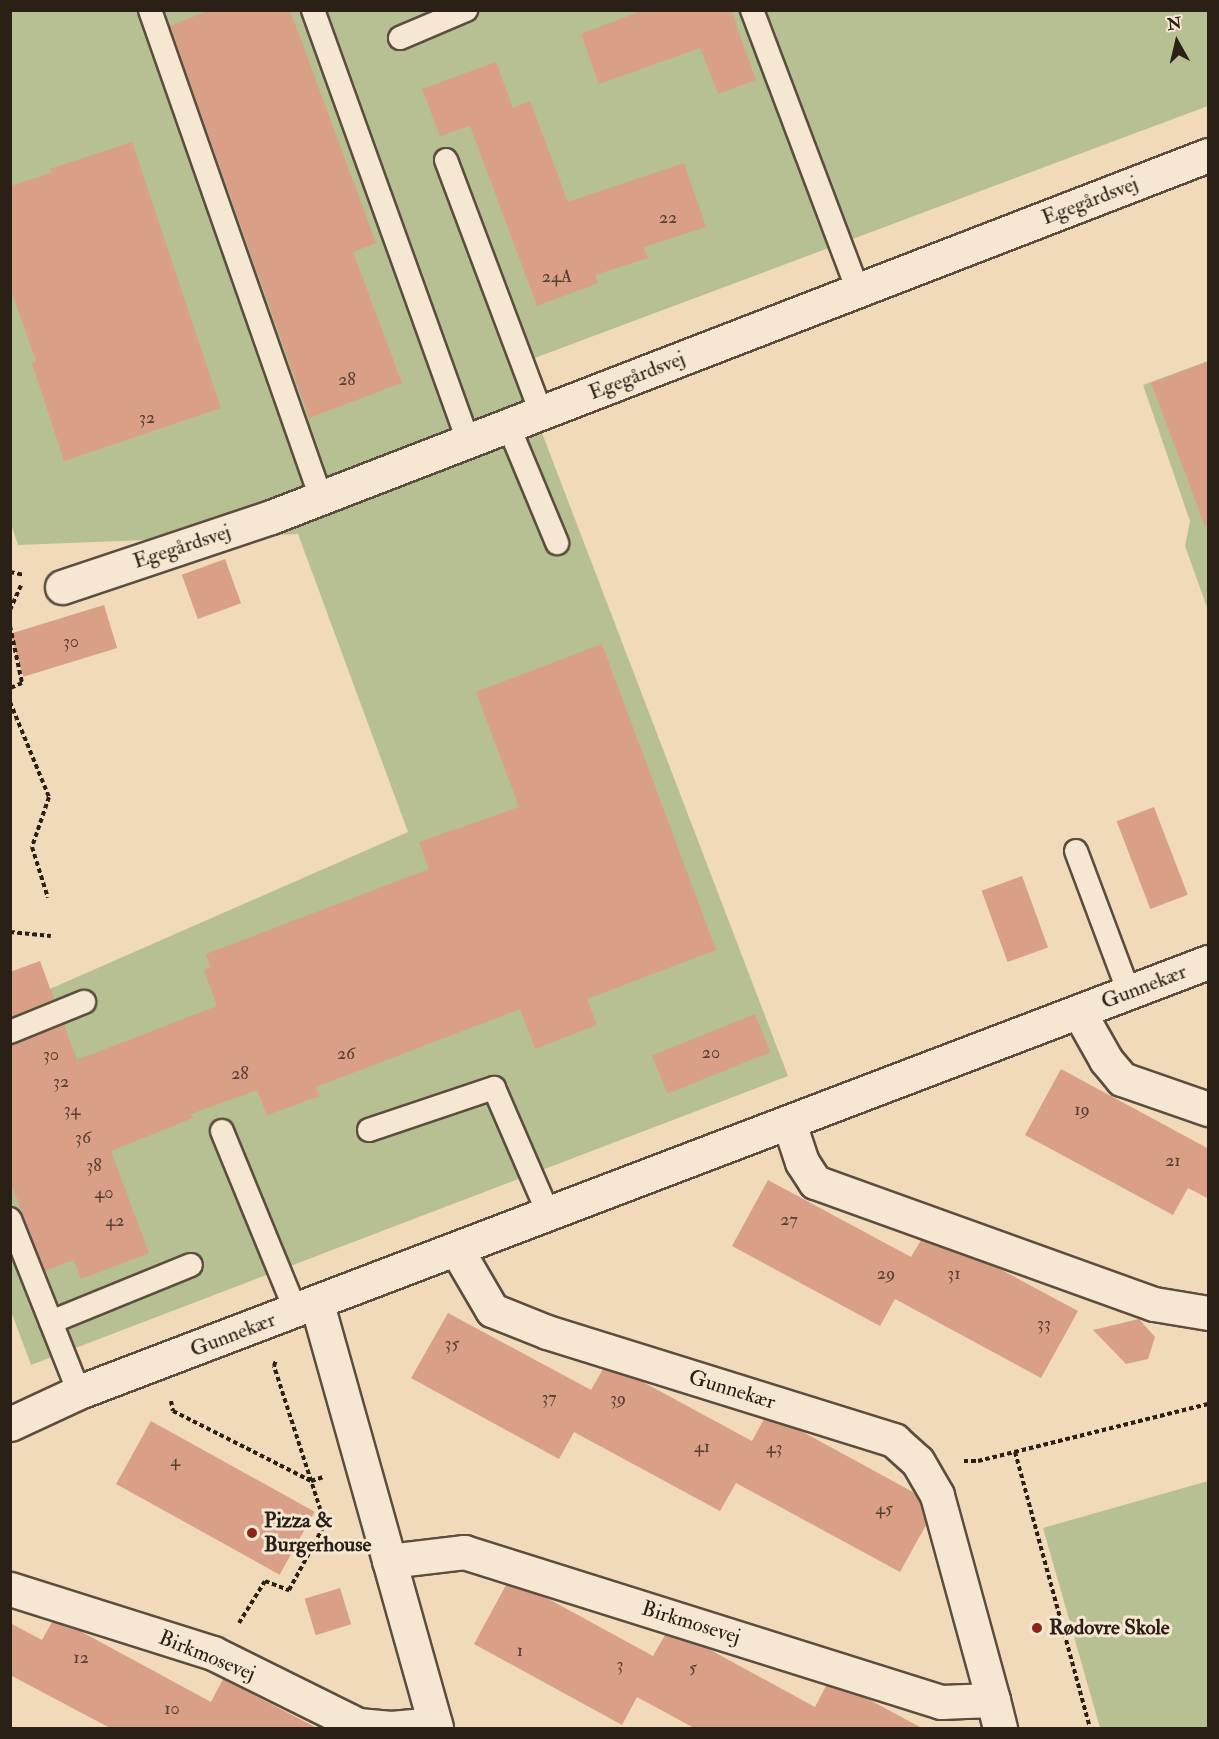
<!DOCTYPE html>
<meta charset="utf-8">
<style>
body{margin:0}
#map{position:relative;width:1219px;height:1739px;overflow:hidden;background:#f1daba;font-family:"IM FELL Double Pica",serif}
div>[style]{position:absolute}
.green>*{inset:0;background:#b7c092}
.building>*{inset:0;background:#d99f87;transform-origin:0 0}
.path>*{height:4px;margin-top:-2px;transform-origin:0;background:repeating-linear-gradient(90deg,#2b2015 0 4.5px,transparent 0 7.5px)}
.roads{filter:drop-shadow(2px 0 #5c4e3e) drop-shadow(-2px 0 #5c4e3e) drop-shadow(0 2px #5c4e3e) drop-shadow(0 -2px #5c4e3e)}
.service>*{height:22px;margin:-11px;padding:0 11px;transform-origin:11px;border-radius:11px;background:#f6e7d2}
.minor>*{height:33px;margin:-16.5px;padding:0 16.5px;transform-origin:16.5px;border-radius:16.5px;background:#f6e7d2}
.dots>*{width:16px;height:16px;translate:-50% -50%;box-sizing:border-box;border:3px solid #f6e7d2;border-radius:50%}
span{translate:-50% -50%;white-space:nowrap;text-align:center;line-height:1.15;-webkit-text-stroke:6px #f6e7d2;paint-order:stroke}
.number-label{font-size:18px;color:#564032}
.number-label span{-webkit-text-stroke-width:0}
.street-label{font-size:21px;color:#2b2015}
.poi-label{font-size:21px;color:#2b2015;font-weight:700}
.left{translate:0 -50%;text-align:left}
.frame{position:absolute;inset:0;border:12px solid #2b2015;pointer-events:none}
.north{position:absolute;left:1147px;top:12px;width:60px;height:60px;-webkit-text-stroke:4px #f6e7d2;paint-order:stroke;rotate:352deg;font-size:16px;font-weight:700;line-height:24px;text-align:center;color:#2b2015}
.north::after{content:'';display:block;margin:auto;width:21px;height:27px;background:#2b2015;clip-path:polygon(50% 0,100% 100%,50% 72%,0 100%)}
</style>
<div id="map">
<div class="green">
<i style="clip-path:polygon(11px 11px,1208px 11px,1208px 106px,516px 365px,788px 1076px,31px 1365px,11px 1311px,11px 1006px,408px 832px,298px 534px,18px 545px,10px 521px)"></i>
<i style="clip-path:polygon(1208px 361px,1208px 610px,1185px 546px,1190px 521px,1143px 385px)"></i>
<i style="clip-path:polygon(1208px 1481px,1208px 1728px,1100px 1728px,1043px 1528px)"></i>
</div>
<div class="building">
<i style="clip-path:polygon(210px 10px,290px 10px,376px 243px,353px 252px,402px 383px,309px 418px,170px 26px)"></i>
<i style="clip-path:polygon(644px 10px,731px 10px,756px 80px,718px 94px,700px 48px,599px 84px,581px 34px)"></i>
<i style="clip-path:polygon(496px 62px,513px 108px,530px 101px,568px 202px,684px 163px,706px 227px,644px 247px,648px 258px,595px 275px,598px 283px,537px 306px,470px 126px,440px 136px,422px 89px)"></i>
<i style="clip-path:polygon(132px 142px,221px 408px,64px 461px,32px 363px,36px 361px,10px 287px,10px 186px,51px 173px,50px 169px)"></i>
<i style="clip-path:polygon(1209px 361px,1209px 526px,1205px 526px,1151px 383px)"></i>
<i style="left:225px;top:559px;width:47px;height:46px;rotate:70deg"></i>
<i style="left:104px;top:605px;width:45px;height:98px;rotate:73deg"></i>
<i style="clip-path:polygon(602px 644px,716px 950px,587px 999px,597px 1025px,535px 1049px,520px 1009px,316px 1087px,320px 1096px,267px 1115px,257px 1090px,191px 1114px,193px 1118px,111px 1151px,149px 1253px,81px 1279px,74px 1260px,45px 1271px,10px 1181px,10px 1045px,64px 1025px,77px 1060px,217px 1006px,204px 970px,211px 967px,206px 954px,429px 869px,419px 842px,519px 807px,476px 692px)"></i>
<i style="left:1154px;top:807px;width:94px;height:40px;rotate:69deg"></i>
<i style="left:1022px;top:876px;width:76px;height:43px;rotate:70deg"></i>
<i style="clip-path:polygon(40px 961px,54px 999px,10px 1017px,10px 972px)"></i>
<i style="left:755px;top:1014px;width:41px;height:111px;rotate:68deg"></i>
<i style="clip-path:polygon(1061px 1069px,1209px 1149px,1209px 1199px,1188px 1188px,1173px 1215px,1025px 1135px)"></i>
<i style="clip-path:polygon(768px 1180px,911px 1257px,921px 1240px,998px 1268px,1078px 1311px,1041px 1378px,895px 1299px,880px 1326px,732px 1246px)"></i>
<i style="clip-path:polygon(448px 1313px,591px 1390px,603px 1369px,641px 1381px,752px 1441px,764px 1419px,801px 1431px,913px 1492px,920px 1502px,926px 1525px,900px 1572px,736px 1483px,720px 1511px,574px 1432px,559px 1459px,411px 1378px)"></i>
<i style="clip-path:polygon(1139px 1319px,1155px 1337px,1148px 1359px,1126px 1364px,1093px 1330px)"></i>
<i style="left:151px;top:1421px;width:187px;height:72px;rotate:29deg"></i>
<i style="clip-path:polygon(506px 1585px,543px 1596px,653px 1656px,665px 1635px,705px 1647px,815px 1707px,826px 1686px,866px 1698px,922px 1728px,694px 1728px,637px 1697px,622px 1725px,474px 1644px)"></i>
<i style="left:340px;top:1588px;width:38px;height:37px;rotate:73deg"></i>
<i style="clip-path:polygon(52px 1622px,80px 1631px,211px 1702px,223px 1679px,317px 1728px,110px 1728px,10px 1675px,10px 1623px,42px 1640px)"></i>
</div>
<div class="path">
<i style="left:10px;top:572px;width:14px;rotate:12deg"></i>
<i style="left:10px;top:610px;width:27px;rotate:-66deg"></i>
<i style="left:10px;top:626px;width:58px;rotate:78.1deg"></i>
<i style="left:22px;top:683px;width:13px;rotate:157deg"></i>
<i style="left:10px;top:702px;width:103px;rotate:67.7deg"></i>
<i style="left:49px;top:797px;width:53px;rotate:108.8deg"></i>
<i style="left:32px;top:847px;width:53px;rotate:72.6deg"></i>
<i style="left:10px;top:932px;width:41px;rotate:5.6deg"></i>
<i style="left:171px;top:1401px;width:10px;rotate:79deg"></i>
<i style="left:173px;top:1411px;width:155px;rotate:26.9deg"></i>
<i style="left:311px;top:1481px;width:13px;rotate:-18deg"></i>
<i style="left:1015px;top:1452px;width:286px;rotate:74.8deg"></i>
<i style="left:964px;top:1461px;width:14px"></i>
<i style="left:978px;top:1461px;width:237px;rotate:-13.9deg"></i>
<i style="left:239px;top:1623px;width:49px;rotate:-58.2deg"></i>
<i style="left:265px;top:1581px;width:26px;rotate:21deg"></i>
<i style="left:289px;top:1590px;width:75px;rotate:-61.4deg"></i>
<i style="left:325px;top:1524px;width:166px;rotate:-107.9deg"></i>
<i style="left:274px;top:1366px;width:6px;rotate:-72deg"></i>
</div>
<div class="roads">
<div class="service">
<i style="left:150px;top:10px;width:517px;rotate:70.69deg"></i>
<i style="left:313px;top:10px;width:458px;rotate:70.2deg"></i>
<i style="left:752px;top:10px;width:299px;rotate:69.3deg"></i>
<i style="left:400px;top:38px;width:72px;rotate:-23deg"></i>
<i style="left:446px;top:160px;width:270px;rotate:69.4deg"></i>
<i style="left:508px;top:425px;width:128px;rotate:67.4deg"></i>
<i style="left:1076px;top:851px;width:152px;rotate:69.5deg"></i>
<i style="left:10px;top:1032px;width:80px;rotate:-22.1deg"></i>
<i style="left:369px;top:1130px;width:132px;rotate:-18.6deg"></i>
<i style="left:494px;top:1088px;width:138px;rotate:66.6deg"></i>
<i style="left:222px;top:1131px;width:195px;rotate:67.7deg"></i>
<i style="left:10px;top:1219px;width:186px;rotate:68.3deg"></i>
<i style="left:51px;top:1322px;width:151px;rotate:-22.2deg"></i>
</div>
<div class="minor">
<i style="left:62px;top:587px;width:220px;rotate:-18.5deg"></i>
<i style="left:271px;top:517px;width:1004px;rotate:-21.12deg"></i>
<i style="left:1079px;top:1012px;width:55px;rotate:60.6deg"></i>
<i style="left:1106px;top:1060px;width:25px;rotate:50deg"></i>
<i style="left:1122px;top:1079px;width:91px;rotate:19.2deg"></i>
<i style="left:789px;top:1123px;width:41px;rotate:71.6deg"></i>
<i style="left:802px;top:1162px;width:24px;rotate:57deg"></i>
<i style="left:815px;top:1182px;width:360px;rotate:19.8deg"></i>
<i style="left:1154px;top:1304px;width:55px;rotate:9.5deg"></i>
<i style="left:317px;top:1304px;width:440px;rotate:74.3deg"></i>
<i style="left:10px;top:1424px;width:76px;rotate:-24.9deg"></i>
<i style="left:79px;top:1392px;width:1208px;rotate:-20.85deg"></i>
<i style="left:389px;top:1561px;width:76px;rotate:-6.8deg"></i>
<i style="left:464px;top:1552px;width:500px;rotate:17.46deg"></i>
<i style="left:941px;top:1702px;width:52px;rotate:-2.2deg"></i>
<i style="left:993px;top:1700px;width:213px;rotate:-105.3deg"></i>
<i style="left:937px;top:1495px;width:39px;rotate:-120deg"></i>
<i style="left:917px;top:1461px;width:31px;rotate:-138deg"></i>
<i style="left:894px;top:1440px;width:363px;rotate:-162.7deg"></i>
<i style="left:547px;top:1332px;width:59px;rotate:-158.2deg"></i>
<i style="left:492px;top:1310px;width:69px;rotate:-120.3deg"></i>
<i style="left:10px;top:1589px;width:213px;rotate:17.5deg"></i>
<i style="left:213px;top:1653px;width:162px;rotate:26.4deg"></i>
<i style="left:358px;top:1725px;width:33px;rotate:5deg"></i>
<i style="left:391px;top:1728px;width:44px;rotate:-5.2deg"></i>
<i style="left:993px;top:1700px;width:29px;rotate:76deg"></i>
</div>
</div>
<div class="dots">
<i style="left:252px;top:1533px;background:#8f2418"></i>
<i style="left:1037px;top:1628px;background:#8f2418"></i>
</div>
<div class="number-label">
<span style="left:668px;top:218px">22</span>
<span style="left:557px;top:277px">24A</span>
<span style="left:347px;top:380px">28</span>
<span style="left:147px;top:418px">32</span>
<span style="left:71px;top:642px">30</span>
<span style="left:711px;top:1053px">20</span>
<span style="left:346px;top:1054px">26</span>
<span style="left:51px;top:1055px">30</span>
<span style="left:240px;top:1074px">28</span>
<span style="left:61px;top:1082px">32</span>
<span style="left:72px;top:1110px">34</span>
<span style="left:1082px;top:1110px">19</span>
<span style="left:83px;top:1138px">36</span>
<span style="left:1173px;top:1161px">21</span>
<span style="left:94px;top:1166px">38</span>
<span style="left:104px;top:1193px">40</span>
<span style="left:789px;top:1220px">27</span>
<span style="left:115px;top:1221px">42</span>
<span style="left:886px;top:1274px">29</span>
<span style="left:954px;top:1274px">31</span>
<span style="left:1044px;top:1324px">33</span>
<span style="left:452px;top:1344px">35</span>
<span style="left:549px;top:1398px">37</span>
<span style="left:618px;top:1399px">39</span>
<span style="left:702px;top:1447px">41</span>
<span style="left:774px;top:1448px">43</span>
<span style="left:175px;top:1461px">4</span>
<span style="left:884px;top:1509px">45</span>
<span style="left:520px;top:1651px">1</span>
<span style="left:81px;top:1658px">12</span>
<span style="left:620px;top:1665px">3</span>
<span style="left:693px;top:1668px">5</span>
<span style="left:172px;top:1709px">10</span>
</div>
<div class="street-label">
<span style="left:1090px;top:201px;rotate:-21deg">Egegårdsvej</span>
<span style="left:637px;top:376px;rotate:-21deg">Egegårdsvej</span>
<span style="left:182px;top:547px;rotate:-18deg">Egegårdsvej</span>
<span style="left:1144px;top:987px;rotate:-21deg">Gunnekær</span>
<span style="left:233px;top:1335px;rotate:-21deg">Gunnekær</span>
<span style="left:732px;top:1390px;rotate:17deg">Gunnekær</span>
<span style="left:691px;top:1623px;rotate:17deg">Birkmosevej</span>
<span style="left:207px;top:1656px;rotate:22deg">Birkmosevej</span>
</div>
<div class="poi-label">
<span class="left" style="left:264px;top:1533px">Pizza &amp;<br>Burgerhouse</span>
<span class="left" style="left:1049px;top:1628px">Rødovre Skole</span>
</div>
<div class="frame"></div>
<div class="north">N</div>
</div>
